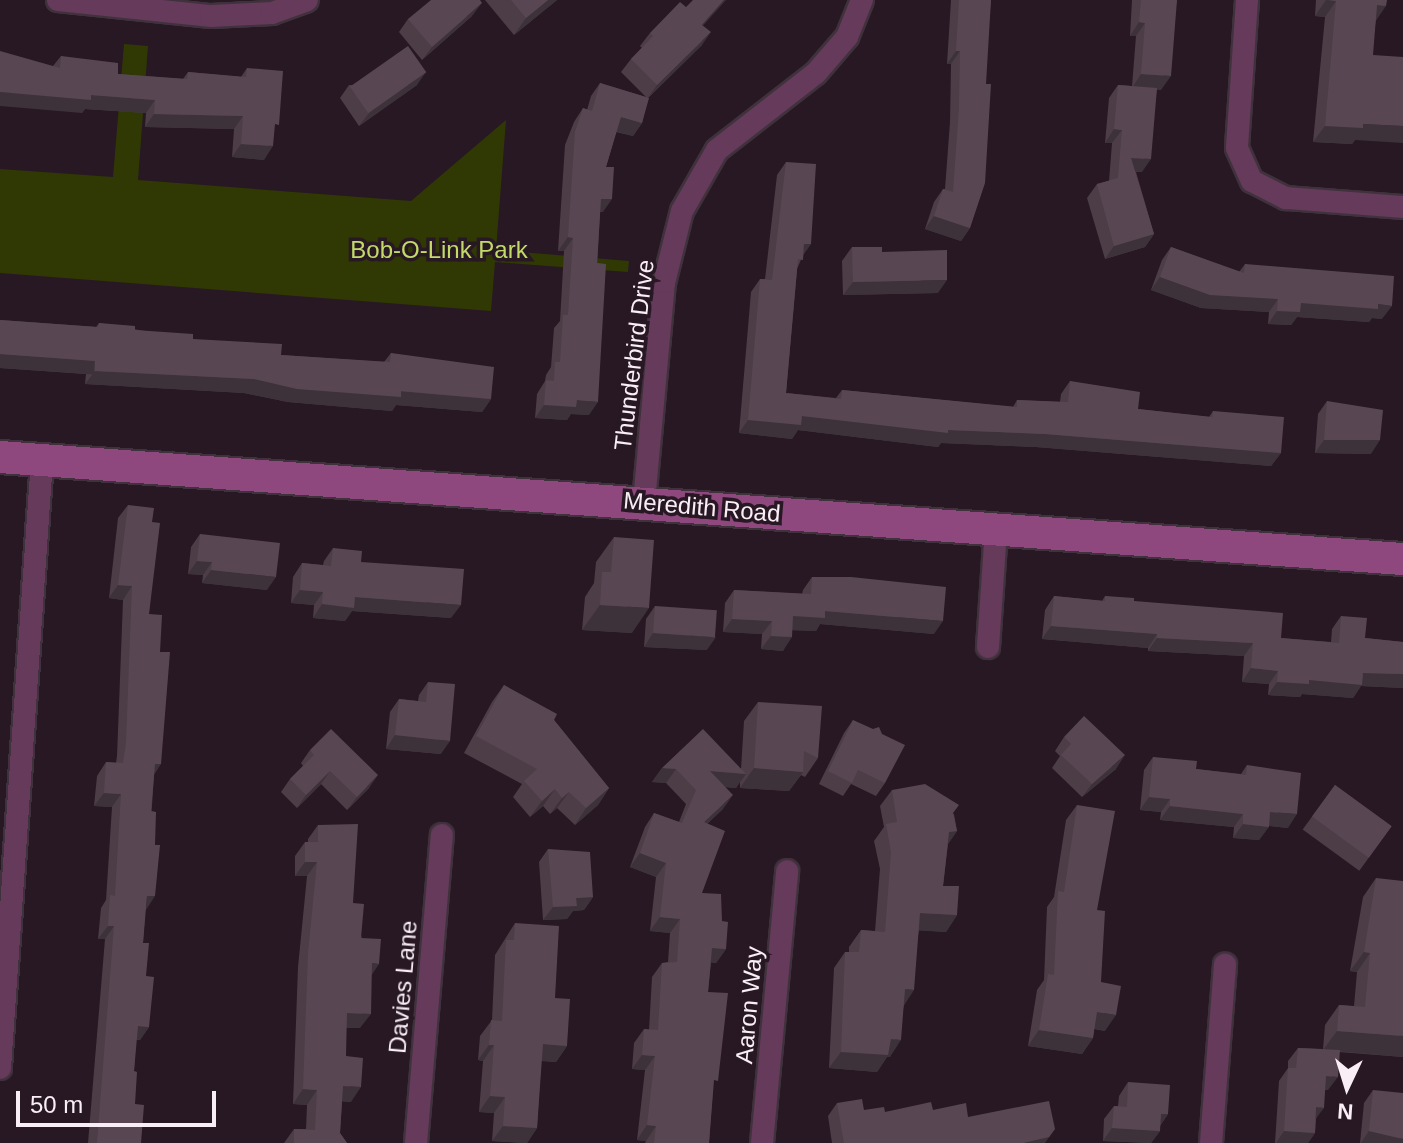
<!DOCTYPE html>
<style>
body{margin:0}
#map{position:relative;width:1403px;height:1143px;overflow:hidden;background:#271823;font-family:Helvetica,sans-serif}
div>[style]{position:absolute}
.green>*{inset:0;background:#303904}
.roads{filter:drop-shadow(2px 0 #40323c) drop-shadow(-2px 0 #40323c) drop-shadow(0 2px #40323c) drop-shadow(0 -2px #40323c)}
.street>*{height:22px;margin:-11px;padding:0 11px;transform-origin:11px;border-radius:11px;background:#653a5b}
.secondary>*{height:32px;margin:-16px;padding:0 16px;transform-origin:16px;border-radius:16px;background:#8e487d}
.wall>*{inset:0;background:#4c3d47;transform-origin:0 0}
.shaded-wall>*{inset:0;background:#3e323a;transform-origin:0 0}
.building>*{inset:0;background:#584753;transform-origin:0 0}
span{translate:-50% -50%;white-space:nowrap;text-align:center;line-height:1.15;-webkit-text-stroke:7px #271823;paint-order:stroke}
.park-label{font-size:24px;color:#c3da69}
.street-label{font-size:24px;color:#f9eef6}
.north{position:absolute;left:1307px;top:1047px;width:80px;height:80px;-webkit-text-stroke:6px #271823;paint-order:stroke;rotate:184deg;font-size:22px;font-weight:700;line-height:32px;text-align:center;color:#f9eef6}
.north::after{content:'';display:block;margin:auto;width:28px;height:36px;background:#f9eef6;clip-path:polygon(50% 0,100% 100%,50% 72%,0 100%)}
.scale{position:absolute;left:16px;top:1091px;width:200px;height:36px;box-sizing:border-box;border:4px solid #f9eef6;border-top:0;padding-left:10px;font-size:24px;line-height:28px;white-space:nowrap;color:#f9eef6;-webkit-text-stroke:6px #271823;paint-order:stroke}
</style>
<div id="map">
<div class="green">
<i style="clip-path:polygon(124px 44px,148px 46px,138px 180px,411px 201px,506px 120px,496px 250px,629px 261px,628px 272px,495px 262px,491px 311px,0 273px,0 169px,113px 177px)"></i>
</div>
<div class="roads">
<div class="street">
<i style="left:58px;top:0;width:154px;rotate:6deg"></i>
<i style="left:211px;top:16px;width:61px;rotate:-2.8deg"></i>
<i style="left:272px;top:13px;width:37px;rotate:-20deg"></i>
<i style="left:1247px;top:0;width:148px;rotate:93.9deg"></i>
<i style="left:1237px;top:148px;width:36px;rotate:66deg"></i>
<i style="left:1252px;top:181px;width:38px;rotate:27deg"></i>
<i style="left:1286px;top:198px;width:117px;rotate:4.4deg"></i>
<i style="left:644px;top:502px;width:220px;rotate:-84.8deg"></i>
<i style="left:664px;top:283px;width:74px;rotate:-76deg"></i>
<i style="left:682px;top:211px;width:70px;rotate:-60.2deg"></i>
<i style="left:717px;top:150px;width:125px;rotate:-37.9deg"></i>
<i style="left:816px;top:73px;width:48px;rotate:-49.3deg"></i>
<i style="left:847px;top:37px;width:40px;rotate:-68deg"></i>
<i style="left:988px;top:647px;width:116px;rotate:-86.1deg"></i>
<i style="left:0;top:1068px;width:609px;rotate:-86.05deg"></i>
<i style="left:416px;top:1143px;width:309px;rotate:-85.2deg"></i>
<i style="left:762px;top:1143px;width:273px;rotate:-84.7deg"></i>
<i style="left:1211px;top:1143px;width:179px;rotate:-85.5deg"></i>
</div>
<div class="secondary">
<i style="left:0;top:457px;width:1407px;rotate:4.16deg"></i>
</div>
</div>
<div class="wall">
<i style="clip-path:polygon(485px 0,557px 0,514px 35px)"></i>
<i style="clip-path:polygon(951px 0,991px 0,970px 228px,961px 241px,925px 229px,934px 202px,943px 189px,945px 189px,950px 122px,951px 64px,947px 64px)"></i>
<i style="clip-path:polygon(1132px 0,1177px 0,1161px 90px,1157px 89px,1142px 172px,1136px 172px,1154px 234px,1145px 247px,1105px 259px,1087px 198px,1097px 184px,1109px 181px,1112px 143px,1105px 143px,1109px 98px,1118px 85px,1132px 86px,1136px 36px,1130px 36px)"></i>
<i style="clip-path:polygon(1316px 0,1387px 0,1376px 20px,1355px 140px,1352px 144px,1313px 142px,1325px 17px,1315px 16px)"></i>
<i style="clip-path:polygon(472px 16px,422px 60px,399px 32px,408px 19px)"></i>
<i style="clip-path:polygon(703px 26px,702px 45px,648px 98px,642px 123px,633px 136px,616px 132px,606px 167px,603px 212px,600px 212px,589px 415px,571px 414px,567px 420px,535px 418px,537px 394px,545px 381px,546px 375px,551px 367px,554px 328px,560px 321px,564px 251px,558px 251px,565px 145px,574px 122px,583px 108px,587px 110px,591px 96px,600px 83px,646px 97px,621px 72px,631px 59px,642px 48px,640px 46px,650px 33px)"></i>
<i style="clip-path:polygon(61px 56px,118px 74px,183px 79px,188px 72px,241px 77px,247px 68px,274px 131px,264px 160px,232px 157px,234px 129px,145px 127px,146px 113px,85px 109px,82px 113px,53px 66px)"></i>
<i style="clip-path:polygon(349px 85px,417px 85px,359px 126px,340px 98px)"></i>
<i style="clip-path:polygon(786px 162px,803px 255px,797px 269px,786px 393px,836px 398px,842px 390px,1013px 407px,1017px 400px,1060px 402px,1061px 394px,1070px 381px,1138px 409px,1209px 417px,1213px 411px,1281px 453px,1271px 466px,1036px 447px,941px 443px,938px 447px,798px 430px,792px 439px,739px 433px,751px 292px,760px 279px,765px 279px,777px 175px)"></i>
<i style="clip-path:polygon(852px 247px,882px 252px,938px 293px,843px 295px,842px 261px)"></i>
<i style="clip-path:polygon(1171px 247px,1239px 272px,1245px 264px,1382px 319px,1372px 318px,1369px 322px,1297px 317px,1291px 325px,1268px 324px,1269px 312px,1201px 308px,1151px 290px,1162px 260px)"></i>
<i style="clip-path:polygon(0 320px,96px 327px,99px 323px,281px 355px,384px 362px,391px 353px,491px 399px,482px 412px,396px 405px,392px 411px,288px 402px,244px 393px,85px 384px,86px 374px,0 368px)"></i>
<i style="clip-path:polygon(1327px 401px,1371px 454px,1315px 453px,1318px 414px)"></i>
<i style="clip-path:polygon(128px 505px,152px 522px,149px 614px,154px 775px,143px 943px,149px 1027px,140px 1040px,136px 1040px,134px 1071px,135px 1104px,141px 1143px,88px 1143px,105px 939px,98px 939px,101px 908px,106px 900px,112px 807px,94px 806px,97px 776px,106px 762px,116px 763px,117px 756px,123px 600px,109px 598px,118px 518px)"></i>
<i style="clip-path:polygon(200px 534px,267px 590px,202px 583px,203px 575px,188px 574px,191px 547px)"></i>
<i style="clip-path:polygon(614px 537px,632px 633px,582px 630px,585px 597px,594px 583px,596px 562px)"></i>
<i style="clip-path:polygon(333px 548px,361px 562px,451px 618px,352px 611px,345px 621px,313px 618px,314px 605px,291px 603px,293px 577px,302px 563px,323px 565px,324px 561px)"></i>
<i style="clip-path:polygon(812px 577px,934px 634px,820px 624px,816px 631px,792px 630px,783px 651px,761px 649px,762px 634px,723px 632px,725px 603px,734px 590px,802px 594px,803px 590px)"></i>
<i style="clip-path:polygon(1054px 596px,1102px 601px,1105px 596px,1134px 601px,1281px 638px,1331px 642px,1332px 629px,1341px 616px,1365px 638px,1403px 642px,1403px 688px,1361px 686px,1353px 698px,1302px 694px,1300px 697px,1268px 695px,1269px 684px,1242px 682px,1244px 656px,1148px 651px,1148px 648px,1042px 639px,1045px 610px)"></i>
<i style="clip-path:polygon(655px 606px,707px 650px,644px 647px,646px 619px)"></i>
<i style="clip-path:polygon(428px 682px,441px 754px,386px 749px,390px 712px,399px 699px,418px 701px,419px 695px)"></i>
<i style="clip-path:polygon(504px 685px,554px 720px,609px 788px,598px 805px,575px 825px,557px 808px,550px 814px,543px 806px,530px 817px,513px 797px,522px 784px,464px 753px,492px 702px)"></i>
<i style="clip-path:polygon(758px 702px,818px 758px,805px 777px,801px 775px,789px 791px,740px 788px,740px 781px,736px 788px,725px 787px,723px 809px,707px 824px,702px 893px,722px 921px,726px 949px,716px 963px,711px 962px,708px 992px,713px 1088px,709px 1143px,645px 1143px,646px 1141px,637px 1140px,645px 1070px,632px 1069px,634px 1043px,644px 1029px,649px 1030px,652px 977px,662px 963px,668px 962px,670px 933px,650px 931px,656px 877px,630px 867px,645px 827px,654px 813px,679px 822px,686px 804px,666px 783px,652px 782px,662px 768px,741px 769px,744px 721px)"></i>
<i style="clip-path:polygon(853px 720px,885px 783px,876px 796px,851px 784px,843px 796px,819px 784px,844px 733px)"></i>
<i style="clip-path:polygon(1064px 737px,1116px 769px,1082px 797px,1052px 768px,1060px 756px,1055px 751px)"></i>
<i style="clip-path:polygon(310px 750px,369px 788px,347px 810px,321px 784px,297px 808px,281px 792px,290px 779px,303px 766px,301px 763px)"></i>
<i style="clip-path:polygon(1153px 757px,1196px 769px,1241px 774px,1247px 765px,1288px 828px,1269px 826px,1259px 840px,1233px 838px,1234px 827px,1160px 820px,1161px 812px,1140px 810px,1144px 770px)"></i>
<i style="left:1335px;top:785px;width:70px;height:55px;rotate:36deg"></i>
<i style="clip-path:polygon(892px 790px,954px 814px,957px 831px,948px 844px,943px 886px,957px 915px,946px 932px,919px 930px,904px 1005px,890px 1057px,887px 1057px,877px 1072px,829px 1068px,834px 968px,845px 952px,849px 952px,849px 947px,861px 930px,875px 931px,880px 869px,874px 841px,884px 827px,880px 806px)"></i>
<i style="clip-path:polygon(1077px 805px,1097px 910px,1101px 982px,1105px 1031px,1094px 1029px,1093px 1038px,1082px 1054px,1028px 1046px,1037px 990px,1044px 980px,1047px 907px,1054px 897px,1066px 820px)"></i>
<i style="clip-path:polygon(318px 825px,353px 903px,371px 975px,360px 1028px,346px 1028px,346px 1056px,351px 1102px,342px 1101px,340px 1133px,347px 1143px,284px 1143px,294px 1129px,306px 1129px,307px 1105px,293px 1104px,298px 967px,307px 876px,295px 876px,295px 856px,305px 842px,308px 842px,308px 839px)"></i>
<i style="clip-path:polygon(548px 849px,593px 897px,584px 910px,573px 911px,567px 919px,543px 920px,539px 862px)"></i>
<i style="clip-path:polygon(1376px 878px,1403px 1057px,1339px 1052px,1328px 1090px,1325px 1090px,1316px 1119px,1315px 1133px,1308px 1143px,1275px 1143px,1279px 1081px,1288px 1068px,1288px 1061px,1298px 1048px,1323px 1049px,1325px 1025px,1339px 1005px,1354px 1006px,1357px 972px,1350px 971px,1363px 897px)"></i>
<i style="clip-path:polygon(515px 923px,555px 998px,567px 1046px,556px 1062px,541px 1061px,537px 1128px,527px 1143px,492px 1141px,494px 1113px,479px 1112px,483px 1061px,478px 1060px,480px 1036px,492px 1020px,495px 955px)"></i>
<i style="clip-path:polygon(1128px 1082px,1168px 1114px,1160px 1126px,1160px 1131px,1151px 1143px,1103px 1141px,1104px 1119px,1114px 1106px,1118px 1106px,1119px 1096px)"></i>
<i style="clip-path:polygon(1373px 1090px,1403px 1143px,1360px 1143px,1364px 1103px)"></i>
<i style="clip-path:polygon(837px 1103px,864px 1110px,885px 1112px,933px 1110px,968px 1117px,1045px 1143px,832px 1143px,828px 1116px)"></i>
</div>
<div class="shaded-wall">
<i style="clip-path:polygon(548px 0,557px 0,514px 35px,526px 18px)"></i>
<i style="clip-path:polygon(724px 0,726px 0,692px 38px,702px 25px)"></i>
<i style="clip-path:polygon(1326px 0,1336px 1px,1325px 17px,1315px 16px)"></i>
<i style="clip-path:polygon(482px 3px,472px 16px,422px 60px,432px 47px)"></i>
<i style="clip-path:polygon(1377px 5px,1386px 6px,1375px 22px)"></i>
<i style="clip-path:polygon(1139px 22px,1145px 23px,1136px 36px,1130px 36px)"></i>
<i style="clip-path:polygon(711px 32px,702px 45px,648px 98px,657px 85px)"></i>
<i style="clip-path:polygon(956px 51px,960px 51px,951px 64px,947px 64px)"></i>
<i style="clip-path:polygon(426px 72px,417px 85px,359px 126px,369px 113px)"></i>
<i style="clip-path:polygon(1141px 74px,1171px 76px,1161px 90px,1132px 88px)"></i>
<i style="clip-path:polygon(0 92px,91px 95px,155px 100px,146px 113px,85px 109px,82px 113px,0 106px)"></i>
<i style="clip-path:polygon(154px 114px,243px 116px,234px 129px,145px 127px)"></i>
<i style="clip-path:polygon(621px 117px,642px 123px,633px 136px,611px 130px)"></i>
<i style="clip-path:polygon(1363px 124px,1403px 126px,1403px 143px,1355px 140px,1352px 144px,1313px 142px,1325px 126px)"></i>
<i style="clip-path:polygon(1114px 129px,1122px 130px,1112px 143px,1105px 143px)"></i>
<i style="clip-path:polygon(241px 144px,273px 146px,264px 160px,232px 157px)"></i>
<i style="clip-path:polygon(1131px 158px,1151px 159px,1142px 172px,1122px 171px)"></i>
<i style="clip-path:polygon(601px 199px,612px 199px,603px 212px,591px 212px)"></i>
<i style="clip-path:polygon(934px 216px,970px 228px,961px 241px,925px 229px)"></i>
<i style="clip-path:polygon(1154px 234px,1145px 247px,1105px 259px,1114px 246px)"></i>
<i style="clip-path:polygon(568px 237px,573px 238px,564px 251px,558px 251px)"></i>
<i style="clip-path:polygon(804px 244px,811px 244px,802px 257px)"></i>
<i style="clip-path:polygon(1160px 277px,1278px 299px,1269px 312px,1201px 308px,1151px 290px)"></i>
<i style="clip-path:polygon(947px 280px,938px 293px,843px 295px,853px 282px)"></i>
<i style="clip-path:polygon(1301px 303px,1378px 304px,1392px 306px,1382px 319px,1372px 318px,1369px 322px,1297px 317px,1291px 325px,1268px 324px,1277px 311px)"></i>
<i style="left:0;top:354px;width:95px;height:14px;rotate:4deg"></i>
<i style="clip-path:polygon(95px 371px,254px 379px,491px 399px,482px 412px,396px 405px,392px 411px,288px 402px,244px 393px,85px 384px)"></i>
<i style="clip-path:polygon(577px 400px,598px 402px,589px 415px,571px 414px,567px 420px,535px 418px,544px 405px)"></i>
<i style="clip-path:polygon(802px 416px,948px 430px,1045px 434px,1281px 453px,1271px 466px,1036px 447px,941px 443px,938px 447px,798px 430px,792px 439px,739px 433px,748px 420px)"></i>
<i style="clip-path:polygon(1324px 440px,1380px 440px,1371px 454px,1315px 453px)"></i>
<i style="clip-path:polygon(197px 561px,212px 562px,203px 575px,188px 574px)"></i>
<i style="clip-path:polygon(211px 570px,276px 577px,267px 590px,202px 583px)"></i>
<i style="clip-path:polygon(118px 585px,132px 586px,123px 600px,109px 598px)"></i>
<i style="clip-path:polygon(300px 590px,323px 592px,314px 605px,291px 603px)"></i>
<i style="clip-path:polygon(355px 597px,461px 605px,451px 618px,352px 611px,345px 621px,313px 618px,322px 604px)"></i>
<i style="clip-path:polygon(600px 605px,649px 608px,632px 633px,582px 630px)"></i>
<i style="clip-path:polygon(825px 611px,943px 621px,934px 634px,820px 624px,816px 631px,784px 630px,793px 616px)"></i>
<i style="clip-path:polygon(732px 619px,772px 621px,762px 634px,723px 632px)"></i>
<i style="clip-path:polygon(1051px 626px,1157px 634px,1148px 648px,1042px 639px)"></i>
<i style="clip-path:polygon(653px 633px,716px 637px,707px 650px,644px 647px)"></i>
<i style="clip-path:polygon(771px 636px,792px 637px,783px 651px,761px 649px)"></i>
<i style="clip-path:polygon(1157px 638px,1253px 643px,1244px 656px,1148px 651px)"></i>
<i style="clip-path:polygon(1251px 668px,1278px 671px,1269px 684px,1242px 682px)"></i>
<i style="clip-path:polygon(1363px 673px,1403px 674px,1403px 688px,1361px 686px,1353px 698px,1302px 694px,1300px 697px,1268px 695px,1277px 682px,1309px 680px)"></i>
<i style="clip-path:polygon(395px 735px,450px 741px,441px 754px,386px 749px)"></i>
<i style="clip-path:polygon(1125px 755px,1116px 769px,1082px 797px,1092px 784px)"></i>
<i style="clip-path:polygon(155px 764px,161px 764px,152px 778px)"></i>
<i style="clip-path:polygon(662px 768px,676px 769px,666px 783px,652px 782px)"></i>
<i style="clip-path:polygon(754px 768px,803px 772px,789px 791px,740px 788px)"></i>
<i style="clip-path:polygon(330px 771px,321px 784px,297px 808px,306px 795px)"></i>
<i style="clip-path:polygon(710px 771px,746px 774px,736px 788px,700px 785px)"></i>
<i style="clip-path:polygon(378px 775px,369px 788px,347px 810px,357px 797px)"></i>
<i style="clip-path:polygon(609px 788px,598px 805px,575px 825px,586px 808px)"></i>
<i style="clip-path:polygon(555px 789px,543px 806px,530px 817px,542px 801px)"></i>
<i style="clip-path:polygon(569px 792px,557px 808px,550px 814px,562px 798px)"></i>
<i style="clip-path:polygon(104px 793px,121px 794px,112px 807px,94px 806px)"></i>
<i style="clip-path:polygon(733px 795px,723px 809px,694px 836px,704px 822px)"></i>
<i style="clip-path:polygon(1149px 797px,1170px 799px,1161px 812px,1140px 810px)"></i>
<i style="clip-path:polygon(1170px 806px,1243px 814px,1234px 827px,1160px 820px)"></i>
<i style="clip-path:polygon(1270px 812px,1297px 814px,1288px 828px,1261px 825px)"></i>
<i style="clip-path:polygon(1243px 824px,1269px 827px,1259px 840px,1233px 838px)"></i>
<i style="clip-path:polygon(957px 831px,945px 848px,949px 832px)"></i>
<i style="clip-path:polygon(640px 853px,666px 863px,656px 877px,630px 867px)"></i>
<i style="clip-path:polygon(305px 862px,317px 862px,307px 876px,295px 876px)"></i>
<i style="clip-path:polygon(147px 896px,155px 896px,146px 910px)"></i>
<i style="clip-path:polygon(593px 897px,584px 910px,573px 911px,567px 919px,543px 920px,553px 907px,576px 898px)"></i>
<i style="clip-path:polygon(920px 913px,957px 915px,946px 932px,908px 930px)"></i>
<i style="clip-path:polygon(660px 917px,680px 919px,670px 933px,650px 931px)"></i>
<i style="clip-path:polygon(108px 926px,114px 926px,105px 939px,98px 939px)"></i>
<i style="clip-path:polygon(712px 948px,726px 949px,716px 963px,702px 962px)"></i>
<i style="clip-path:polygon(1364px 952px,1370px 953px,1357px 972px,1350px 971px)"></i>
<i style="clip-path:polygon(372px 963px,379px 964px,369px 979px)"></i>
<i style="clip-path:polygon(905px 989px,914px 990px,903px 1007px)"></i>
<i style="clip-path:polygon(1097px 1012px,1116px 1015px,1105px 1031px,1086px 1027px)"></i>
<i style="clip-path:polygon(347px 1013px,371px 1014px,360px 1028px,337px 1028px)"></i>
<i style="clip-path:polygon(138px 1026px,149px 1027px,140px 1040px,128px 1039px)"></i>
<i style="clip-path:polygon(1039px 1030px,1093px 1038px,1082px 1054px,1028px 1046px)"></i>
<i style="clip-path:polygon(1337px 1031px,1403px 1036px,1403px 1057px,1323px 1050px)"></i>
<i style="clip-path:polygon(891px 1039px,901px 1040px,890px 1057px,887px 1057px,877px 1072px,829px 1068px,841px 1052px)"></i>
<i style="clip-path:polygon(543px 1044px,567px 1046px,556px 1062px,532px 1060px)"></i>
<i style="clip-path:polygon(489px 1045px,494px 1045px,483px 1061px,478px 1060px)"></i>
<i style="clip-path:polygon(642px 1055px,655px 1056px,645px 1070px,632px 1069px)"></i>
<i style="clip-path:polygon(1326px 1076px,1338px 1077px,1328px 1090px,1316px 1089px)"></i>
<i style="clip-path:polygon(343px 1086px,361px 1087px,351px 1102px,333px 1101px)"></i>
<i style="clip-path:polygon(303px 1089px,317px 1090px,307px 1105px,293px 1104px)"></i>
<i style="clip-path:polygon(490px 1096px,505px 1097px,494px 1113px,479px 1112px)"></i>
<i style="clip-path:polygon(1316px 1107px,1324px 1108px,1314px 1121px)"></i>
<i style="clip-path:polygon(1161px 1114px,1168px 1114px,1159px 1127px)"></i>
<i style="clip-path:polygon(647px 1125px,656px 1126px,646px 1141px,637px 1140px)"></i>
<i style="clip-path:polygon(503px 1126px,537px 1128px,527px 1143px,492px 1141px)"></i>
<i style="clip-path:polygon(1112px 1128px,1160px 1131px,1151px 1143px,1103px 1141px)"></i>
<i style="clip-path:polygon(1055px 1129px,1045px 1143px,1023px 1143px)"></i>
<i style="clip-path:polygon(1284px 1131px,1315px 1133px,1308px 1143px,1276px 1143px)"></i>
<i style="clip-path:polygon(1369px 1131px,1403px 1139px,1403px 1143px,1361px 1143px)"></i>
</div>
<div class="building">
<i style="clip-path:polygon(431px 0,480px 0,482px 3px,432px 47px,408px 19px)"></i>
<i style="clip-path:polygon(511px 0,548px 0,526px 18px)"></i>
<i style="clip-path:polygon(693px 0,724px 0,702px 25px,711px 32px,657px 85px,631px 59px,653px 36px,650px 33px,680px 2px,686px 7px)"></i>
<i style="clip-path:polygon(959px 0,991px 0,986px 84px,991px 84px,985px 183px,970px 228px,934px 216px,943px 189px,953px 192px,959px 108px,960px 51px,956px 51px)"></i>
<i style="clip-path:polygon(1141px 0,1177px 0,1171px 76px,1141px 74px,1145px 23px,1139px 22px)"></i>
<i style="clip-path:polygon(1329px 0,1387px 0,1386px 6px,1377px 5px,1373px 55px,1403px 57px,1403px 126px,1363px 124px,1363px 128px,1325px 126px,1336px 1px)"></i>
<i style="left:408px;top:46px;width:32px;height:71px;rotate:55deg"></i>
<i style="clip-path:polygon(0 51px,60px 68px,61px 56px,118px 63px,118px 74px,187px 79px,188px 72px,246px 77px,247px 68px,283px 71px,279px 125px,275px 124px,273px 146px,241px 144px,243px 116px,154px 114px,155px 100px,91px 95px,91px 100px,0 92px)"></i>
<i style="clip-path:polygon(600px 83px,649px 98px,642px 123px,621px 117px,606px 167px,614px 167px,612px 199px,601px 199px,597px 263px,606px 264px,598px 402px,577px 400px,576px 407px,544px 405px,546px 380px,554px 381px,555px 362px,560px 362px,563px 315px,568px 315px,573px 238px,568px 237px,575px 132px,583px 108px,592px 111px)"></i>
<i style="clip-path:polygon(1118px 85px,1157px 88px,1151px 159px,1131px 158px,1154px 234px,1114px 246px,1097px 184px,1118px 178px,1122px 130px,1114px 129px)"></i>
<i style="clip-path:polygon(786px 162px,816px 164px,811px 244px,804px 244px,803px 260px,798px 259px,786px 393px,841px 399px,842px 390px,1017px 407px,1017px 400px,1068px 402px,1070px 381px,1140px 392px,1138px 409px,1212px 417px,1213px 411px,1284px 417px,1281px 453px,1045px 434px,948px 430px,948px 433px,802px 416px,801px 425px,748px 420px,760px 279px,772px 280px)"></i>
<i style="clip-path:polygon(852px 247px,882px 247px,882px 252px,947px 250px,947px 280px,853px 282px)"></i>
<i style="clip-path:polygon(1171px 247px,1244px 273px,1245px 264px,1394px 276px,1392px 306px,1378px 304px,1378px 309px,1301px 303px,1300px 312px,1277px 311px,1278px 299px,1210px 295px,1160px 277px)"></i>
<i style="clip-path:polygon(0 320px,98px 327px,99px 323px,135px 326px,135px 330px,193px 334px,193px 339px,282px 344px,281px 355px,390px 362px,391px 353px,494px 367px,491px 399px,401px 391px,401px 397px,297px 389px,254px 379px,95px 371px,95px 361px,0 354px)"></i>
<i style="clip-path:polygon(1327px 401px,1383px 410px,1380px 440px,1324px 440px)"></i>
<i style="clip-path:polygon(128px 505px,154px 508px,152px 522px,160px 523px,149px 614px,162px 615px,160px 652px,170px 652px,161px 764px,155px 764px,151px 811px,156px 812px,155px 845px,160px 845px,155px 896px,147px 896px,143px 943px,149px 943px,146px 976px,154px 977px,149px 1027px,138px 1026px,134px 1071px,137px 1072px,135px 1104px,144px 1105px,141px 1143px,97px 1143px,114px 926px,108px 926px,110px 895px,115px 896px,121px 794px,104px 793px,106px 762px,123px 763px,126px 743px,132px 586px,118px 585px)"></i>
<i style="clip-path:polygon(200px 534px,280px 543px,276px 577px,211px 570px,212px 562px,197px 561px)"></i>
<i style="clip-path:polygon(614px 537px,654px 540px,649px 608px,600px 605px,602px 572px,611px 572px)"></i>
<i style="clip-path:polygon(333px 548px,362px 551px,361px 562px,464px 569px,461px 605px,355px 597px,354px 608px,322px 604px,323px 592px,300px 590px,302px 563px,331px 566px)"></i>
<i style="clip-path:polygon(812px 577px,851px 577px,946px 587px,943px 621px,825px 611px,825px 618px,793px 616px,792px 637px,771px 636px,772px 621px,732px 619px,734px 590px,811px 594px)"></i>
<i style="clip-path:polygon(1054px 596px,1105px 601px,1105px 596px,1134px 598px,1134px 601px,1283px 613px,1281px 638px,1339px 643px,1341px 616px,1367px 618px,1365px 638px,1403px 642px,1403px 674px,1363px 673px,1362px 685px,1309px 680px,1309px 684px,1277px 682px,1278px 671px,1251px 668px,1253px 643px,1157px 638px,1157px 634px,1051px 626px)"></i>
<i style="left:655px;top:606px;width:62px;height:27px;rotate:4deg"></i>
<i style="clip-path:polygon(428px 682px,455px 684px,450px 741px,395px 735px,399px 699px,426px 702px)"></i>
<i style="clip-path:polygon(504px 685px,557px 714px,554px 720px,609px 788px,586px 808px,569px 792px,562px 798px,555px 789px,542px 801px,524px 781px,537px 769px,476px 736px)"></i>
<i style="clip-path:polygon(758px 702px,822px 706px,818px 758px,804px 751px,803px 772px,754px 768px)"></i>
<i style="clip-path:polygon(1084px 716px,1125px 755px,1092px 784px,1061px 755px,1071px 744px,1064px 737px)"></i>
<i style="clip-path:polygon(853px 720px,873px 729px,879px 727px,882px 734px,905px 745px,885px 783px,858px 770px,852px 783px,828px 771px)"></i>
<i style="clip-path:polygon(331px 729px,378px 775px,357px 797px,330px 771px,306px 795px,290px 779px,314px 755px,310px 750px)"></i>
<i style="clip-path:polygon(703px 729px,746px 774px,710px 771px,733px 795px,704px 822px,725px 831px,702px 893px,721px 894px,722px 921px,728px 922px,726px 949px,712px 948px,708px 992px,728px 993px,718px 1081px,714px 1080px,709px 1143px,654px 1143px,656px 1126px,647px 1125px,655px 1056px,642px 1055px,644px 1029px,658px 1030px,662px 963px,677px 962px,680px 919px,660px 917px,666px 863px,640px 853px,654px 813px,682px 823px,696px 790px,676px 769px,662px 768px)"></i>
<i style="clip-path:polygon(1153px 757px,1197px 761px,1196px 769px,1246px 775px,1247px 765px,1301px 773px,1297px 814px,1270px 812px,1269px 827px,1243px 824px,1243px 814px,1170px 806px,1170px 799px,1149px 797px)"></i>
<i style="clip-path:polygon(925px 784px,959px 805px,953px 813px,957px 831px,949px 832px,943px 886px,959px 886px,957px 915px,920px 913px,914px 990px,905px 989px,901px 1040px,891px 1039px,888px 1055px,841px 1052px,845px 952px,859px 952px,861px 930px,885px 932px,891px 852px,886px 824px,897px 822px,892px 790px)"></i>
<i style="left:1335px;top:785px;width:70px;height:39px;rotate:36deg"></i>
<i style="clip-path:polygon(1077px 805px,1115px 811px,1097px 910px,1105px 911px,1101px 982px,1121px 986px,1116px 1015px,1097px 1012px,1093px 1038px,1039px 1030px,1048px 974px,1054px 975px,1058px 891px,1064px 892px)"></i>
<i style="clip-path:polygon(358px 824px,353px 903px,364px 904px,361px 938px,381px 939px,379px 964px,372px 963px,371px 1014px,347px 1013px,346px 1056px,363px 1058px,361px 1087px,343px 1086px,340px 1133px,347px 1143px,294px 1143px,294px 1129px,315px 1130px,317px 1090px,303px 1089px,308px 953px,317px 862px,305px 862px,305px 842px,318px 842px,318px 825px)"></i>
<i style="clip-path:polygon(548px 849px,590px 852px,593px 897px,576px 898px,577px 906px,553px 907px)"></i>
<i style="clip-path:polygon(1376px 878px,1403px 881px,1403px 1036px,1337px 1031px,1339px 1005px,1365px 1007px,1370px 953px,1364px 952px)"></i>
<i style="clip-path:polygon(515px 923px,559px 926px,555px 998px,570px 999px,567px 1046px,543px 1044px,537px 1128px,503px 1126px,505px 1097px,490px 1096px,494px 1045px,489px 1045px,491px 1020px,502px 1021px,506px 940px,514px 940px)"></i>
<i style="clip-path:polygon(1298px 1048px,1340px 1050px,1338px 1077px,1326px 1076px,1324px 1108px,1316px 1107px,1315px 1133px,1284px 1131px,1288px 1068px,1296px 1068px)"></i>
<i style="clip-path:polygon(1128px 1082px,1170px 1085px,1168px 1114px,1161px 1114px,1160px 1131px,1112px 1128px,1114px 1106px,1127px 1107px)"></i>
<i style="clip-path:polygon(1373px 1090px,1403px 1093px,1403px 1139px,1369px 1131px)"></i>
<i style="clip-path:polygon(862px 1099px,864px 1110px,884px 1107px,885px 1112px,931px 1102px,933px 1110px,966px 1103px,968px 1117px,1049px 1101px,1055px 1129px,1049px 1137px,1023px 1143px,844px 1143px,837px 1103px)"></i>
</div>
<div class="park-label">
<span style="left:439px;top:250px">Bob-O-Link Park</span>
</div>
<div class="street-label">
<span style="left:634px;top:355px;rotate:-83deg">Thunderbird Drive</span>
<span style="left:702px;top:507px;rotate:5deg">Meredith Road</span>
<span style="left:403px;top:987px;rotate:-85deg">Davies Lane</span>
<span style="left:749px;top:1005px;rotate:-85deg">Aaron Way</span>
</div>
<div class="north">N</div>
<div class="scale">50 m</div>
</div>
